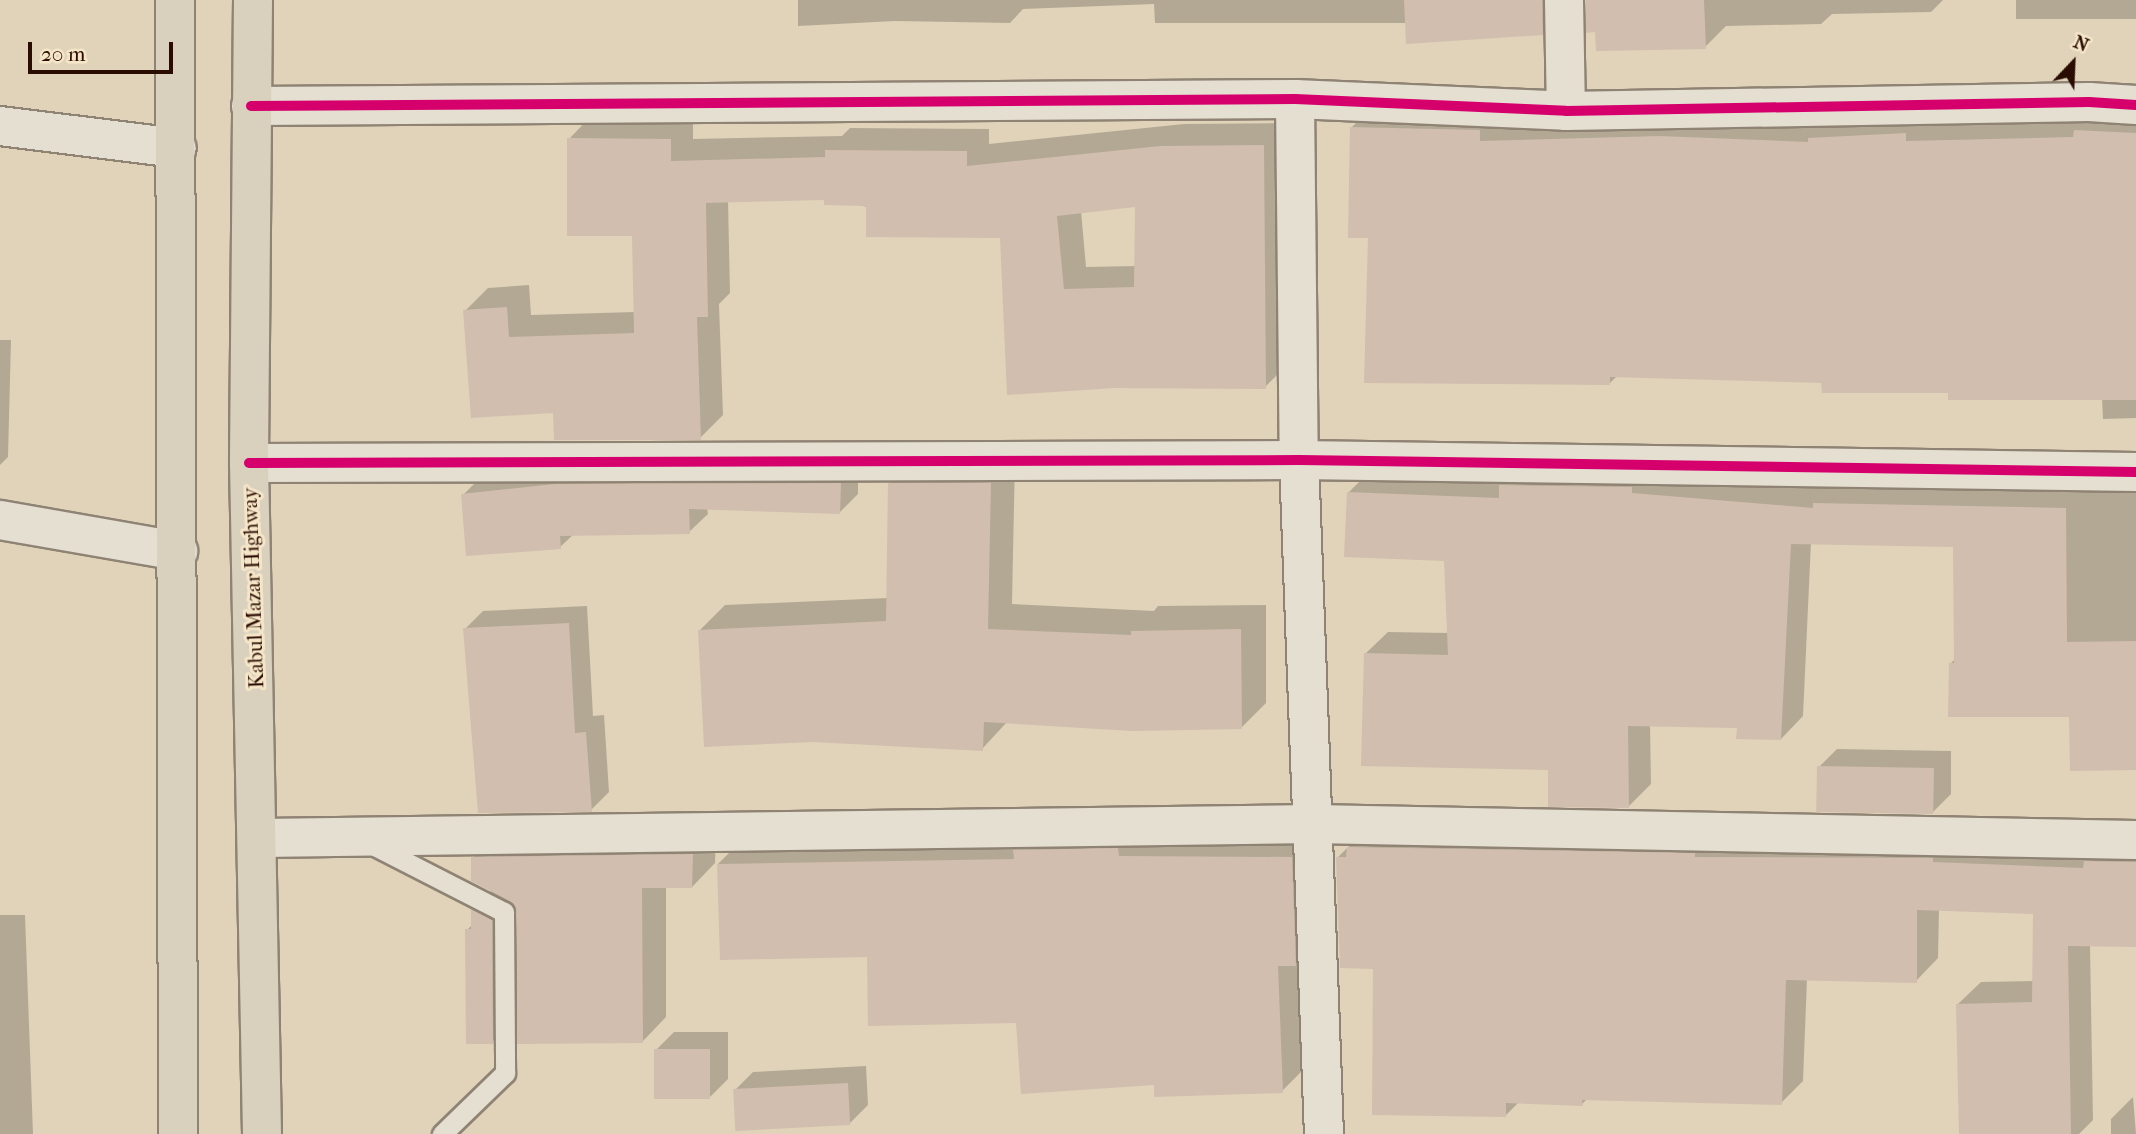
<!DOCTYPE html>
<style>
body{margin:0}
#map{position:relative;width:2136px;height:1134px;overflow:hidden;background:#e0d3b9;font-family:"IM FELL French Canon",serif}
div>[style]{position:absolute}
.shadow>*{inset:0;background:#0003;transform-origin:0 0}
.building>*{inset:0;background:#d1beae;transform-origin:0 0}
.roads{filter:drop-shadow(2px 0 #8f8374) drop-shadow(-2px 0 #8f8374) drop-shadow(0 2px #8f8374) drop-shadow(0 -2px #8f8374)}
.lane>*{height:19px;margin:-9.5px;padding:0 9.5px;transform-origin:9.5px;border-radius:9.5px;background:#e5dfd2}
.street>*{height:38px;margin:-19px;padding:0 19px;transform-origin:19px;border-radius:19px;background:#e5dfd2}
.highway>*{height:38px;margin:-19px;padding:0 19px;transform-origin:19px;border-radius:19px;background:#d9d0be}
.cycleway>*{height:10px;margin:-5px;padding:0 5px;transform-origin:5px;border-radius:5px;background:#d6006c}
span{translate:-50% -50%;white-space:nowrap;text-align:center;line-height:1.15;-webkit-text-stroke:6px #f5e6c8;paint-order:stroke}
.street-label{font-size:21px;color:#2b0c02}
.north{position:absolute;left:2038px;top:28px;width:70px;height:70px;-webkit-text-stroke:5px #f5e6c8;paint-order:stroke;rotate:23deg;font-size:19px;font-weight:700;line-height:28px;text-align:center;color:#2b0c02}
.north::after{content:'';display:block;margin:auto;width:24px;height:32px;background:#2b0c02;clip-path:polygon(50% 0,100% 100%,50% 72%,0 100%)}
.scale{position:absolute;left:28px;top:42px;width:145px;height:32px;box-sizing:border-box;border:4px solid #2b0c02;border-top:0;padding-left:9px;font-size:21px;line-height:24px;white-space:nowrap;color:#2b0c02;-webkit-text-stroke:5px #f5e6c8;paint-order:stroke}
</style>
<div id="map">
<div class="shadow">
<i style="clip-path:polygon(798px 0,1564px 0,1564px 12px,1542px 34px,1407px 23px,1155px 23px,1154px 4px,1023px 9px,1010px 23px,895px 21px,798px 26px)"></i>
<i style="clip-path:polygon(1586px 0,1943px 0,1931px 12px,1832px 14px,1821px 24px,1726px 26px,1705px 47px,1588px 31px)"></i>
<i style="left:2016px;top:0;width:120px;height:19px"></i>
<i style="clip-path:polygon(1376px 103px,2136px 109px,2136px 418px,2103px 419px,2102px 398px,1823px 381px,1617px 376px,1609px 384px,1370px 236px,1352px 127px)"></i>
<i style="clip-path:polygon(evenodd,591px 116px,693px 117px,693px 139px,842px 136px,850px 128px,989px 129px,989px 144px,1184px 124px,1286px 123px,1287px 365px,1265px 387px,1115px 387px,1002px 236px,826px 198px,728px 200px,730px 293px,719px 304px,723px 415px,700px 438px,555px 411px,465px 311px,488px 288px,529px 285px,531px 315px,635px 312px,633px 235px,569px 139px,591px 116px,1137px 205px,1136px 266px,1086px 267px,1081px 211px,1137px 205px)"></i>
<i style="clip-path:polygon(0 340px,11px 340px,8px 457px,0 465px)"></i>
<i style="clip-path:polygon(1015px 458px,1012px 604px,1154px 611px,1158px 606px,1266px 605px,1266px 703px,1241px 728px,1007px 722px,982px 749px,700px 630px,725px 605px,888px 598px,889px 484px,915px 459px)"></i>
<i style="clip-path:polygon(858px 466px,858px 494px,840px 512px,707px 508px,708px 514px,689px 532px,574px 534px,560px 547px,463px 495px,481px 477px)"></i>
<i style="clip-path:polygon(1371px 470px,2136px 480px,2136px 768px,2071px 715px,1950px 664px,1955px 659px,1955px 545px,1811px 542px,1803px 716px,1781px 739px,1739px 726px,1650px 725px,1651px 784px,1629px 806px,1549px 768px,1365px 654px,1388px 632px,1449px 633px,1446px 559px,1348px 493px)"></i>
<i style="clip-path:polygon(587px 606px,593px 716px,604px 715px,609px 792px,591px 810px,465px 629px,483px 611px)"></i>
<i style="clip-path:polygon(1837px 749px,1951px 751px,1951px 794px,1933px 812px,1819px 767px)"></i>
<i style="clip-path:polygon(1371px 825px,2136px 840px,2136px 946px,2090px 945px,2093px 1120px,2079px 1134px,1961px 1134px,1958px 1004px,1981px 982px,2034px 981px,2035px 912px,1939px 909px,1938px 958px,1916px 981px,1807px 979px,1803px 1081px,1781px 1103px,1588px 1098px,1582px 1104px,1519px 1102px,1505px 1116px,1375px 967px,1337px 858px)"></i>
<i style="clip-path:polygon(716px 831px,715px 863px,692px 887px,666px 886px,666px 1017px,643px 1041px,519px 1015px,492px 1042px,467px 930px,473px 924px,473px 910px,492px 890px,473px 858px,497px 834px)"></i>
<i style="clip-path:polygon(1314px 835px,1305px 1068px,1282px 1091px,1155px 1083px,868px 955px,718px 864px,741px 841px)"></i>
<i style="clip-path:polygon(0 915px,25px 915px,33px 1134px,0 1134px)"></i>
<i style="clip-path:polygon(674px 1032px,728px 1032px,728px 1079px,710px 1097px,656px 1050px)"></i>
<i style="clip-path:polygon(866px 1066px,868px 1105px,849px 1124px,735px 1090px,753px 1072px)"></i>
<i style="clip-path:polygon(2133px 1097px,2136px 1134px,2111px 1134px,2111px 1119px)"></i>
</div>
<div class="building">
<i style="clip-path:polygon(1404px 0,1542px 0,1543px 35px,1406px 44px)"></i>
<i style="clip-path:polygon(1586px 0,1704px 0,1706px 49px,1596px 51px,1595px 32px,1586px 33px)"></i>
<i style="clip-path:polygon(1350px 127px,1480px 130px,1480px 141px,1659px 136px,1808px 142px,1808px 138px,1906px 133px,1906px 141px,2073px 137px,2074px 130px,2136px 133px,2136px 400px,1948px 400px,1948px 393px,1822px 393px,1821px 383px,1610px 377px,1610px 385px,1364px 383px,1368px 238px,1348px 238px)"></i>
<i style="clip-path:polygon(evenodd,567px 138px,671px 139px,671px 161px,825px 157px,825px 150px,967px 151px,967px 166px,1160px 146px,1264px 145px,1266px 389px,1115px 388px,1007px 395px,1000px 238px,866px 237px,866px 206px,824px 205px,824px 200px,706px 203px,708px 317px,697px 317px,701px 440px,554px 440px,553px 413px,471px 418px,463px 310px,507px 307px,509px 337px,634px 333px,632px 236px,567px 236px,567px 138px,1135px 207px,1134px 287px,1064px 289px,1057px 216px,1135px 207px)"></i>
<i style="clip-path:polygon(841px 483px,840px 514px,689px 509px,690px 534px,560px 536px,561px 549px,466px 556px,461px 494px,555px 484px)"></i>
<i style="clip-path:polygon(888px 483px,991px 483px,988px 629px,1131px 635px,1131px 631px,1241px 629px,1242px 729px,1132px 731px,984px 722px,983px 751px,813px 742px,704px 747px,698px 630px,886px 621px)"></i>
<i style="clip-path:polygon(1499px 485px,1632px 487px,1632px 493px,1813px 508px,1813px 503px,2066px 508px,2067px 642px,2136px 641px,2136px 770px,2070px 771px,2069px 717px,1948px 717px,1949px 663px,1954px 663px,1953px 547px,1791px 544px,1781px 740px,1736px 739px,1737px 728px,1628px 726px,1629px 808px,1548px 807px,1548px 770px,1361px 766px,1364px 653px,1448px 655px,1444px 561px,1344px 557px,1347px 492px,1499px 498px)"></i>
<i style="clip-path:polygon(569px 623px,575px 733px,586px 732px,592px 812px,478px 813px,463px 628px)"></i>
<i style="left:1817px;top:766px;width:117px;height:46px;rotate:1deg"></i>
<i style="clip-path:polygon(1347px 847px,1695px 853px,1695px 857px,1933px 858px,1933px 862px,2083px 868px,2084px 861px,2136px 862px,2136px 947px,2068px 946px,2071px 1134px,1959px 1134px,1956px 1004px,2032px 1002px,2033px 914px,1917px 910px,1917px 983px,1786px 980px,1782px 1105px,1582px 1100px,1583px 1106px,1506px 1103px,1506px 1117px,1372px 1115px,1373px 969px,1340px 968px,1336px 857px,1346px 857px)"></i>
<i style="clip-path:polygon(1118px 848px,1119px 856px,1292px 857px,1296px 966px,1278px 966px,1283px 1093px,1154px 1097px,1154px 1085px,1021px 1094px,1016px 1023px,868px 1026px,867px 957px,720px 960px,717px 864px,1014px 859px,1013px 850px)"></i>
<i style="clip-path:polygon(693px 854px,692px 888px,642px 888px,643px 1043px,517px 1044px,516px 911px,510px 901px,471px 881px,471px 857px)"></i>
<i style="clip-path:polygon(471px 909px,492px 920px,493px 1044px,466px 1044px,465px 929px,471px 929px)"></i>
<i style="left:654px;top:1049px;width:56px;height:50px"></i>
<i style="left:848px;top:1083px;width:42px;height:115px;rotate:87deg"></i>
</div>
<div class="roads">
<div class="lane">
<i style="left:371px;top:844px;width:149px;rotate:27.1deg"></i>
<i style="left:504px;top:912px;width:161px;rotate:89.6deg"></i>
<i style="left:505px;top:1073px;width:88px;rotate:135.9deg"></i>
</div>
<div class="street">
<i style="left:1564px;top:0;width:111px;rotate:89deg"></i>
<i style="left:1295px;top:99px;width:361px;rotate:89.4deg"></i>
<i style="left:1299px;top:460px;width:674px;rotate:87.88deg"></i>
<i style="left:251px;top:106px;width:1044px;rotate:-0.38deg"></i>
<i style="left:1295px;top:99px;width:271px;rotate:2.5deg"></i>
<i style="left:1566px;top:111px;width:523px;rotate:-0.99deg"></i>
<i style="left:2089px;top:102px;width:47px;rotate:3.7deg"></i>
<i style="left:0;top:126px;width:178px;rotate:7.1deg"></i>
<i style="left:249px;top:463px;width:1050px;rotate:-0.16deg"></i>
<i style="left:1299px;top:460px;width:837px;rotate:0.82deg"></i>
<i style="left:0;top:520px;width:181px;rotate:9.9deg"></i>
<i style="left:260px;top:838px;width:1054px;rotate:-0.76deg"></i>
<i style="left:1314px;top:824px;width:822px;rotate:1.12deg"></i>
</div>
<div class="highway">
<i style="left:175px;top:0;width:1134px;rotate:89.85deg"></i>
<i style="left:253px;top:0;width:463px;rotate:90.5deg"></i>
<i style="left:249px;top:463px;width:671px;rotate:88.89deg"></i>
</div>
</div>
<div class="cycleway">
<i style="left:251px;top:106px;width:1044px;rotate:-0.38deg"></i>
<i style="left:1295px;top:99px;width:271px;rotate:2.5deg"></i>
<i style="left:1566px;top:111px;width:523px;rotate:-0.99deg"></i>
<i style="left:2089px;top:102px;width:47px;rotate:3.7deg"></i>
<i style="left:249px;top:463px;width:1050px;rotate:-0.16deg"></i>
<i style="left:1299px;top:460px;width:837px;rotate:0.82deg"></i>
</div>
<div class="street-label">
<span style="left:253px;top:588px;rotate:-92deg">Kabul Mazar Highway</span>
</div>
<div class="north">N</div>
<div class="scale">20 m</div>
</div>
